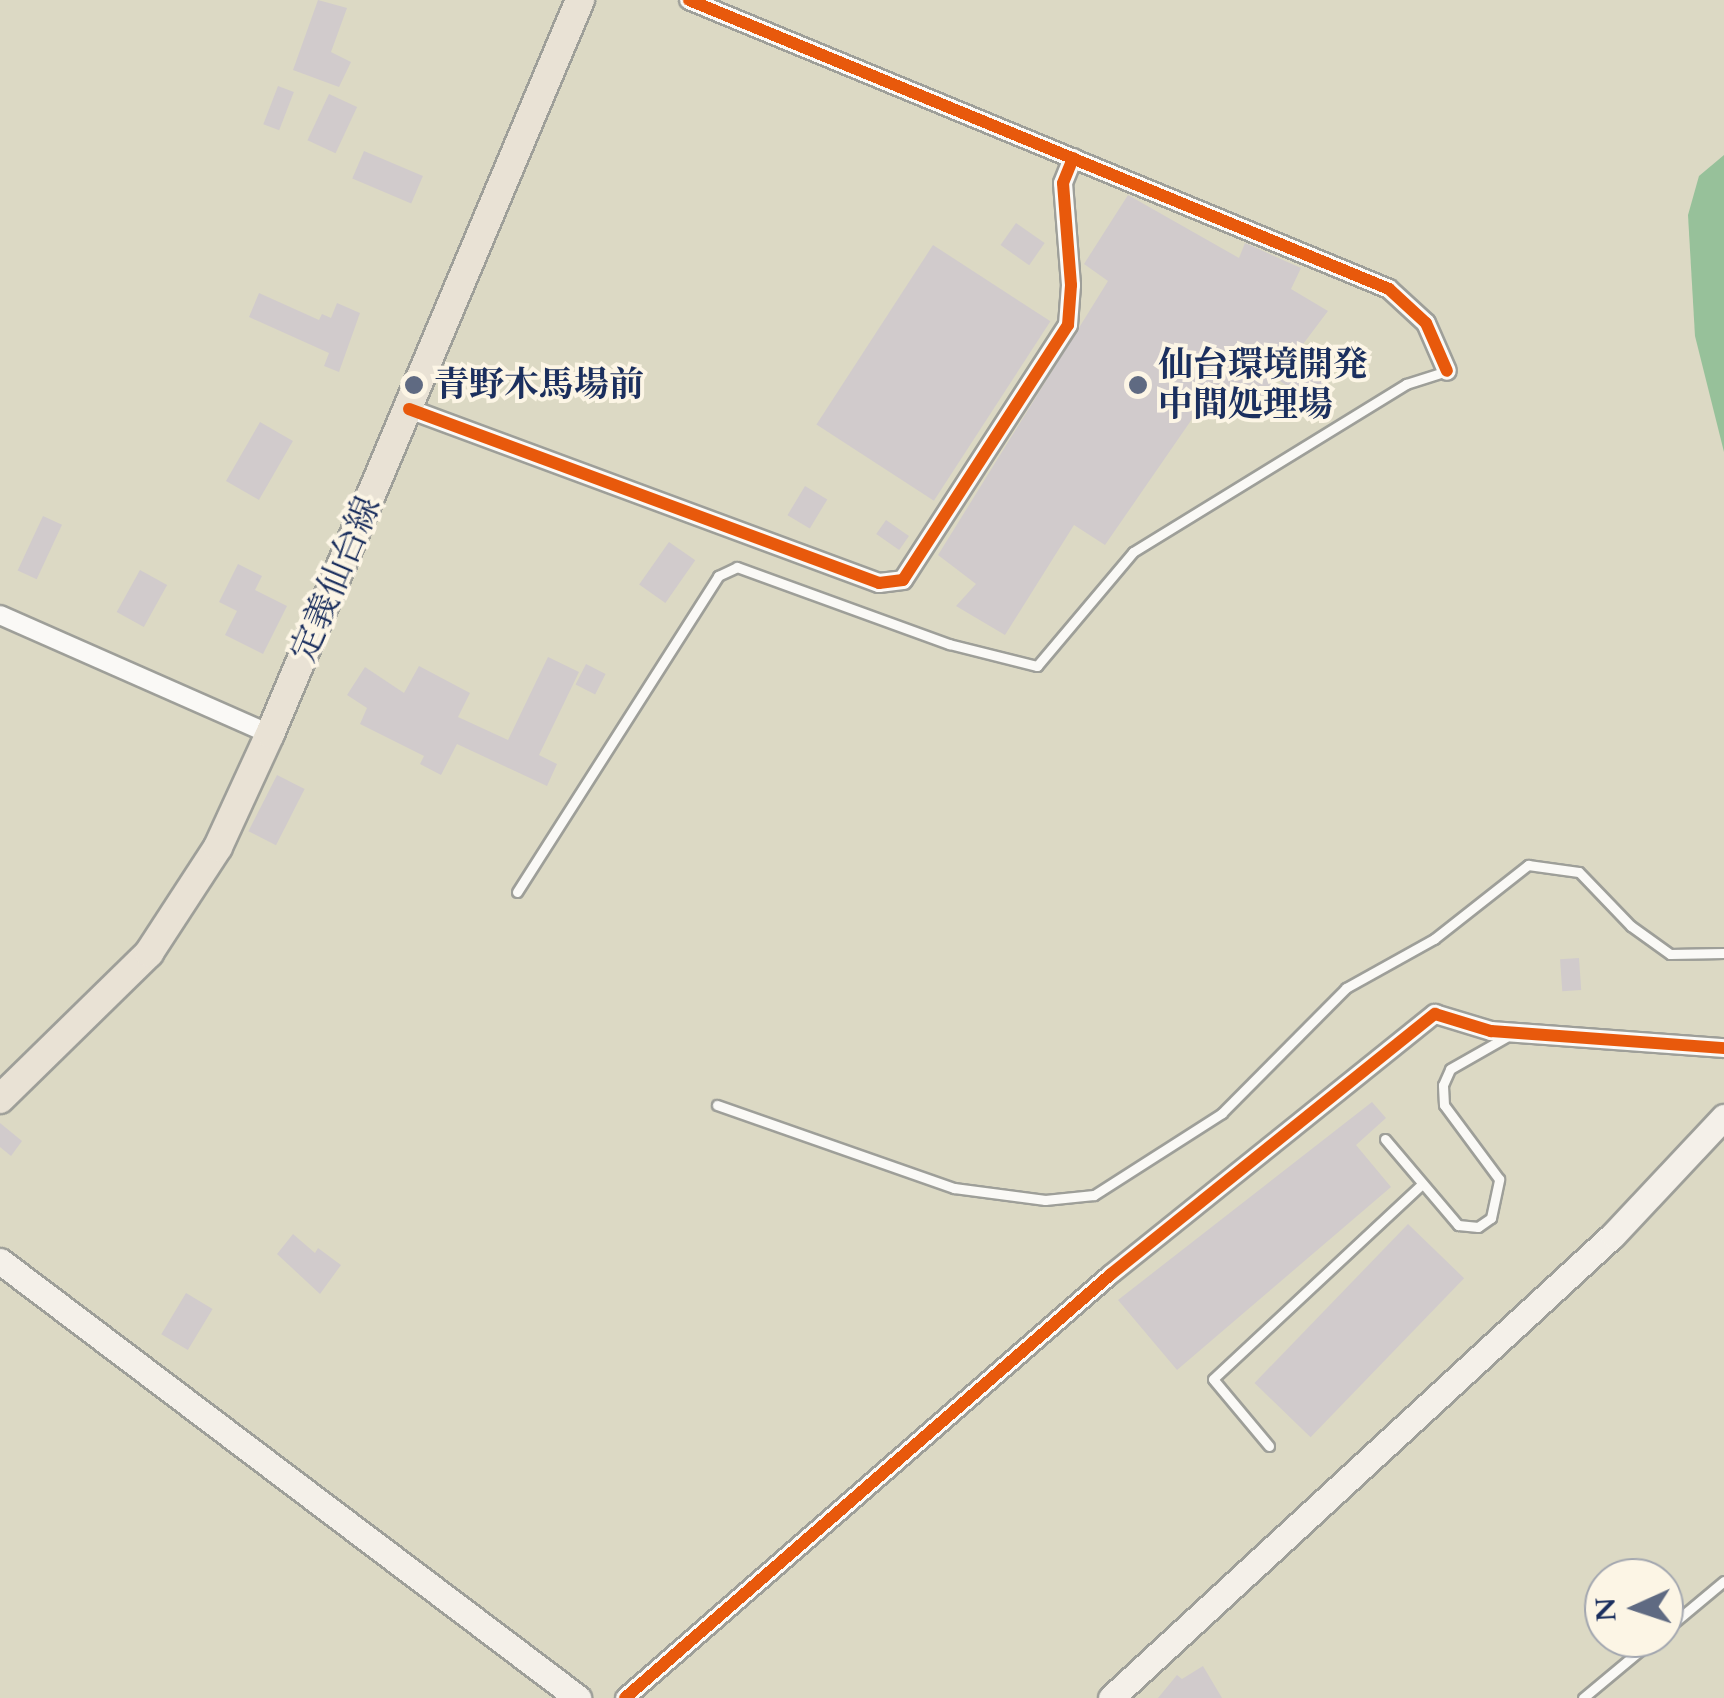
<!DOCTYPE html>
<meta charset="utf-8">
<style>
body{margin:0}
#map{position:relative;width:1724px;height:1698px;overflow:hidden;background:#dcd9c4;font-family:Cardo,"Noto Serif JP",serif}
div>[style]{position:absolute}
.forest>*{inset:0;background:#97c19a}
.building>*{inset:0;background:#d1cbcc;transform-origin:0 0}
.roads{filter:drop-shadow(2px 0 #9e9f99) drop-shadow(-2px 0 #9e9f99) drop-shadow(0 2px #9e9f99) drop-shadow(0 -2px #9e9f99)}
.lane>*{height:9px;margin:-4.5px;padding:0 4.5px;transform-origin:4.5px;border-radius:4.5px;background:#faf9f6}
.street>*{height:18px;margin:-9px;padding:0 9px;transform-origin:9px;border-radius:9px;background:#faf9f6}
.secondary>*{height:25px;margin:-12.5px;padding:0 12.5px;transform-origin:12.5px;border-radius:12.5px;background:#f4f0e9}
.primary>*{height:28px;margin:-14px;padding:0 14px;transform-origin:14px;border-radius:14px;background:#e9e2d5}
.cycleway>*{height:12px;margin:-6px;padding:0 6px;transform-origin:6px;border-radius:6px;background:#e8590c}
.dots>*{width:28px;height:28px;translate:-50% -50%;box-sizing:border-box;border:5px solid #fcf5e5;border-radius:50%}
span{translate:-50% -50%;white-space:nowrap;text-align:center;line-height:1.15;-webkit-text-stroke:8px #fcf5e5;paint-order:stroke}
.poi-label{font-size:35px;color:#1b2f5e;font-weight:700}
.left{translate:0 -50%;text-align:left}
.street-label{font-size:35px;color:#1b2f5e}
.north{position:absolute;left:1584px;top:1558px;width:100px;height:100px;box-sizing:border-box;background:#fcf5e5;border:2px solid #a2a6af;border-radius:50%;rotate:267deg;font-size:28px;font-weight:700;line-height:40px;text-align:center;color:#1b2f5e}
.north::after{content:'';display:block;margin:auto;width:35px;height:45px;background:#5f6a82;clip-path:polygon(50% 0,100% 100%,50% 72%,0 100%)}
</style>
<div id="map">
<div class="forest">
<i style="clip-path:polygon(1724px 155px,1724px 452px,1695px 336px,1688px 215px,1699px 176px)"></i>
</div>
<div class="building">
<i style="clip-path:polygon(318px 0,347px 8px,331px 52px,351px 62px,339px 87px,293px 70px)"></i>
<i style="left:278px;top:86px;width:17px;height:41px;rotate:21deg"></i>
<i style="left:329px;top:94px;width:31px;height:51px;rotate:25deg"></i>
<i style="left:364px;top:151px;width:64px;height:30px;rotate:23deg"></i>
<i style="clip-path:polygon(1128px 195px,1239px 258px,1245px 243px,1301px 268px,1291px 289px,1328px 311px,1291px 360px,1327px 385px,1314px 404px,1277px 379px,1247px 419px,1210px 393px,1105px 545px,1074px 525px,1005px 635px,956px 606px,976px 584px,938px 555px,1108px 281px,1084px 264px)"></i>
<i style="left:1016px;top:223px;width:35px;height:27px;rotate:35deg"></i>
<i style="left:933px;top:245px;width:140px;height:214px;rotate:33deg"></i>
<i style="clip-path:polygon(259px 293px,319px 320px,322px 314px,331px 318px,337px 303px,360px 313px,339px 372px,324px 366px,329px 353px,249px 317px)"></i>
<i style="left:260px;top:422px;width:38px;height:68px;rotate:30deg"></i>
<i style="left:805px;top:486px;width:26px;height:34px;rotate:31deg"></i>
<i style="left:43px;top:516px;width:21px;height:60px;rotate:25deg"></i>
<i style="left:886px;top:520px;width:28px;height:17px;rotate:35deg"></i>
<i style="left:669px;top:542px;width:32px;height:52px;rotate:35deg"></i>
<i style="clip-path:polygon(238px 564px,262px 576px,255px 590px,287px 606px,263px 654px,225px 635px,237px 611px,219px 602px)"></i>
<i style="left:140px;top:570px;width:31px;height:48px;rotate:29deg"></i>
<i style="clip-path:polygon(548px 657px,579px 672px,539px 755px,557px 764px,547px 786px,457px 744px,441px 775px,420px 764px,424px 756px,360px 724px,367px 708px,347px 695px,365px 667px,404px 693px,419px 666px,470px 693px,458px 717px,508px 740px)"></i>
<i style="left:586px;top:664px;width:22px;height:23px;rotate:27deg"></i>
<i style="left:277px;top:775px;width:31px;height:63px;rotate:27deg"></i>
<i style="left:1579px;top:958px;width:32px;height:19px;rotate:86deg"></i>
<i style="clip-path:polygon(1372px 1102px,1386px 1118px,1356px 1145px,1391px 1187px,1177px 1370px,1118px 1300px)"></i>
<i style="clip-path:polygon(0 1123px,22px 1141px,11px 1156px,0 1147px)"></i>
<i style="left:1408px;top:1224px;width:78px;height:221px;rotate:44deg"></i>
<i style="clip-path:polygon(293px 1234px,315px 1253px,318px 1248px,341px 1265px,320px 1294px,277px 1254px)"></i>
<i style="left:186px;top:1293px;width:31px;height:48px;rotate:31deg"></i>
<i style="clip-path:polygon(1203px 1666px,1222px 1698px,1158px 1698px,1177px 1675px,1182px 1679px)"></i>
</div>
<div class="roads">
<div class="lane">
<i style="left:517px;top:892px;width:375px;rotate:-57.5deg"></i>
<i style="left:718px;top:576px;width:21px;rotate:-25deg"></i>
<i style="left:737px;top:567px;width:226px;rotate:20deg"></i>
<i style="left:949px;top:644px;width:91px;rotate:14deg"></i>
<i style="left:1037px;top:666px;width:149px;rotate:-49.9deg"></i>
<i style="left:1133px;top:552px;width:321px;rotate:-31.6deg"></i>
<i style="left:1406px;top:384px;width:43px;rotate:-17.6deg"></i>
<i style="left:717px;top:1105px;width:251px;rotate:19.3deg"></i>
<i style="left:954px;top:1188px;width:92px;rotate:7.5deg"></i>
<i style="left:1045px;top:1200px;width:49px;rotate:-5.8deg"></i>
<i style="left:1094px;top:1195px;width:152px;rotate:-32.6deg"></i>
<i style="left:1222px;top:1113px;width:176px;rotate:-45.2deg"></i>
<i style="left:1346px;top:988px;width:101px;rotate:-29.1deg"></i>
<i style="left:1434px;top:939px;width:120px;rotate:-38.2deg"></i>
<i style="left:1528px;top:865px;width:51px;rotate:7.8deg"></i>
<i style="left:1579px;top:872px;width:75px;rotate:46.1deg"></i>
<i style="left:1631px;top:926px;width:48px;rotate:35.7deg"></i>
<i style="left:1670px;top:954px;width:54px;rotate:-1.1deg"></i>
<i style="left:1385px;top:1139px;width:113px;rotate:49.7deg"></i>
<i style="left:1458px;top:1225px;width:20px;rotate:6deg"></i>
<i style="left:1478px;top:1227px;width:16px;rotate:-35deg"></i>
<i style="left:1491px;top:1218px;width:40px;rotate:-78deg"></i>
<i style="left:1499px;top:1179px;width:92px;rotate:-126.6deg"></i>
<i style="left:1444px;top:1105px;width:20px;rotate:-93deg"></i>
<i style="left:1443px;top:1085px;width:17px;rotate:-66deg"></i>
<i style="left:1450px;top:1069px;width:64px;rotate:-29.7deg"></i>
<i style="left:1269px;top:1446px;width:87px;rotate:-129.9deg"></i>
<i style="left:1213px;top:1379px;width:284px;rotate:-43deg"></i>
<i style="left:1664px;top:1631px;width:78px;rotate:-39.8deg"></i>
<i style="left:1583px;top:1698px;width:94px;rotate:-39.8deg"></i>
</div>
<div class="street">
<i style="left:689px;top:0;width:757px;rotate:22.43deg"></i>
<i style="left:1389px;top:289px;width:50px;rotate:42.6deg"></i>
<i style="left:1426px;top:323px;width:52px;rotate:66.4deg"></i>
<i style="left:409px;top:409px;width:501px;rotate:20.32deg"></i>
<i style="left:879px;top:583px;width:24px;rotate:-7deg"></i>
<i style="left:903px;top:580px;width:304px;rotate:-57.1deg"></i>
<i style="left:1068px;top:325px;width:40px;rotate:-85.7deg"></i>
<i style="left:1071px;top:285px;width:102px;rotate:-94.5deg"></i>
<i style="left:1063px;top:183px;width:27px;rotate:-68deg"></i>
<i style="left:0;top:615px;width:295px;rotate:23.8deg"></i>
<i style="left:625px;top:1698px;width:644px;rotate:-41.09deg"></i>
<i style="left:1110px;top:1275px;width:417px;rotate:-38.8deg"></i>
<i style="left:1435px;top:1014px;width:59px;rotate:16.9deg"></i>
<i style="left:1491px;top:1031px;width:234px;rotate:4.2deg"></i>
</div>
<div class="secondary">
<i style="left:0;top:1261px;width:725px;rotate:37.09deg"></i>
<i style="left:1111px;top:1698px;width:683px;rotate:-42.69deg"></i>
<i style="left:1613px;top:1235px;width:162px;rotate:-46.8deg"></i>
</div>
<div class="primary">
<i style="left:0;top:1099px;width:209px;rotate:-44.4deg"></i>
<i style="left:149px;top:953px;width:126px;rotate:-56.9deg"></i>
<i style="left:218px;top:847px;width:124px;rotate:-65.3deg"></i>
<i style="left:270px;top:734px;width:797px;rotate:-67.1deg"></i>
</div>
</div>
<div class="cycleway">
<i style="left:689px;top:0;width:757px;rotate:22.43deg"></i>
<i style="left:1389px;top:289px;width:50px;rotate:42.6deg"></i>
<i style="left:1426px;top:323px;width:52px;rotate:66.4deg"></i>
<i style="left:409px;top:409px;width:501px;rotate:20.32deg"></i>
<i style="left:879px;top:583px;width:24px;rotate:-7deg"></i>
<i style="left:903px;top:580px;width:304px;rotate:-57.1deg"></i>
<i style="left:1068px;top:325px;width:40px;rotate:-85.7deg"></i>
<i style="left:1071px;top:285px;width:102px;rotate:-94.5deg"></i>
<i style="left:1063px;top:183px;width:27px;rotate:-68deg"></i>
<i style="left:625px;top:1698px;width:644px;rotate:-41.09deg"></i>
<i style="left:1110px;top:1275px;width:417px;rotate:-38.8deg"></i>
<i style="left:1435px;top:1014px;width:59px;rotate:16.9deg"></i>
<i style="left:1491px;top:1031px;width:234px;rotate:4.2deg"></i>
</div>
<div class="dots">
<i style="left:414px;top:385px;background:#5f6a82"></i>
<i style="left:1138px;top:385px;background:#5f6a82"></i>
</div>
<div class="poi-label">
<span class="left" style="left:1158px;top:385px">仙台環境開発<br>中間処理場</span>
<span class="left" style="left:434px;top:385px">青野木馬場前</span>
</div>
<div class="street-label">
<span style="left:336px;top:579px;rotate:-67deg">定義仙台線</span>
</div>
<div class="north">N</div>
</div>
